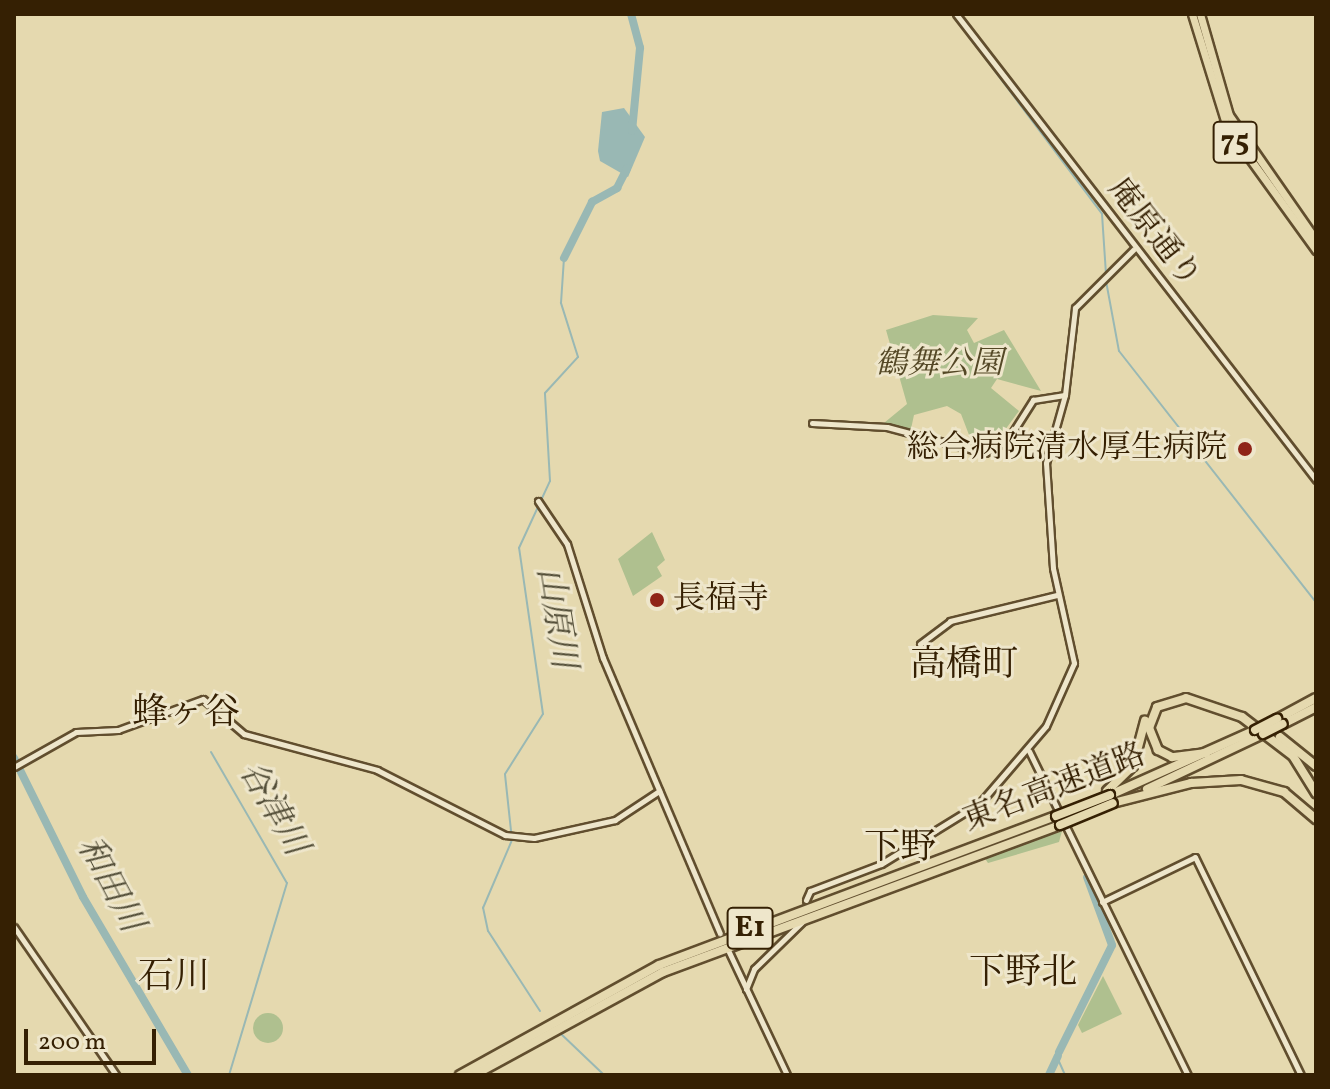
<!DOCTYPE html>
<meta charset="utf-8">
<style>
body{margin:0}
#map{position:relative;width:1330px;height:1089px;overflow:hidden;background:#e5d9af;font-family:Vollkorn,"Noto Serif JP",serif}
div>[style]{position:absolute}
.green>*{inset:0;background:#afc08f}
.round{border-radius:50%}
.water>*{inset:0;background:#99b8b4}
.stream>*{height:2px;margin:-1px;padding:0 1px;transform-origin:1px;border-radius:1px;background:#99b8b4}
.river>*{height:8px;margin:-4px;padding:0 4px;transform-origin:4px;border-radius:4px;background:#99b8b4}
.roads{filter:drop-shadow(2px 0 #614e2e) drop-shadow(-2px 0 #614e2e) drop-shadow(0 2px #614e2e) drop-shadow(0 -2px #614e2e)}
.minor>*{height:5px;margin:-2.5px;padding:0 2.5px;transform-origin:2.5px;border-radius:2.5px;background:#eee6cb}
.major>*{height:7px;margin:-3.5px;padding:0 3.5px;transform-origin:3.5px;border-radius:3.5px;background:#e5d9af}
.highway>*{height:8px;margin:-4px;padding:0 4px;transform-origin:4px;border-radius:4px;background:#e5d9af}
.bridges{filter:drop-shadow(2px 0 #352003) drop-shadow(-2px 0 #352003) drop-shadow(0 2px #352003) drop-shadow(0 -2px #352003)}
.highway-bridge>*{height:8px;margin:-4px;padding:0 4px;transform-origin:4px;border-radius:4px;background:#e5d9af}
.dots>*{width:22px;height:22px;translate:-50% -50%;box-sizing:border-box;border:4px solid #eee6cb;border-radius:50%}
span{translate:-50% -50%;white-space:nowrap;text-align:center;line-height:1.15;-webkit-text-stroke:6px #eee6cb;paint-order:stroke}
.shield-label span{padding:2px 6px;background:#eee6cb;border:2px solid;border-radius:6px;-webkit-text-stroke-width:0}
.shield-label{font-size:30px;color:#352003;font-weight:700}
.street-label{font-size:32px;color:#352003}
.park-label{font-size:32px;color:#544826;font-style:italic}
.poi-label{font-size:32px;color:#352003}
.right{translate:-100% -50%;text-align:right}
.left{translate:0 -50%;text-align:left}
.water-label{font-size:34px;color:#534e38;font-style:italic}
.quarter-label{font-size:36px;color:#352003}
.frame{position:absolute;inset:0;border:16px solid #352003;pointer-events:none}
.scale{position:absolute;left:24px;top:1029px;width:132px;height:36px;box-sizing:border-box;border:4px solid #352003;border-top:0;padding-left:10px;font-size:24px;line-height:28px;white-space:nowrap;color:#352003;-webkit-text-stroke:6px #eee6cb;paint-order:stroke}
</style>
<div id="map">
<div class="green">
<i style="clip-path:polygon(933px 315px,978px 318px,967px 330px,974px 343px,1004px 330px,1041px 391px,997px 379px,991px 388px,1019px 411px,994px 445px,974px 448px,961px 414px,947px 406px,914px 415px,911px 429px,884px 423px,907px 404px,886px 330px)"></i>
<i style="clip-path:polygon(652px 532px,665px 560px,657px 567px,662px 576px,633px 596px,618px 559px)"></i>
<i style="clip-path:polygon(1062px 831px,1059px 842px,988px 863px,984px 857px)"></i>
<i style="clip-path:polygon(1103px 976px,1122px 1014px,1082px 1033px,1078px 1025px)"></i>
<i class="round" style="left:253px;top:1013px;width:30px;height:30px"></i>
</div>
<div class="water">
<i style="clip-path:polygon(624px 108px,645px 137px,628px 177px,600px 161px,598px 151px,602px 112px)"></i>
</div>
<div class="stream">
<i style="left:952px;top:14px;width:250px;rotate:53.1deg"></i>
<i style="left:1102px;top:214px;width:61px;rotate:86.2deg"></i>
<i style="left:1106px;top:281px;width:71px;rotate:79.5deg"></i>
<i style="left:1119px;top:351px;width:319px;rotate:51.9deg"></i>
<i style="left:211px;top:752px;width:151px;rotate:59.9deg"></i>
<i style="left:287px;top:883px;width:201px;rotate:106.8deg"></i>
<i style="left:540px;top:1011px;width:95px;rotate:-123deg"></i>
<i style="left:488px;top:931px;width:24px;rotate:-102deg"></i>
<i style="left:483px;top:908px;width:74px;rotate:-66.9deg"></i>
<i style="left:512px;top:840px;width:66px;rotate:-96.1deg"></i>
<i style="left:505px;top:774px;width:71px;rotate:-57.7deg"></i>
<i style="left:543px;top:714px;width:168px;rotate:-98.2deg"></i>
<i style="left:519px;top:548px;width:74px;rotate:-65.2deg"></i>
<i style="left:550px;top:481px;width:88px;rotate:-93.3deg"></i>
<i style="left:545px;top:393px;width:49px;rotate:-47.5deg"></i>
<i style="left:578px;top:357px;width:57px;rotate:-107.5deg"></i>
<i style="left:561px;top:303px;width:45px;rotate:-86.2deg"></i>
<i style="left:559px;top:1032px;width:62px;rotate:43.7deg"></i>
<i style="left:1057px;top:1057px;width:20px;rotate:66deg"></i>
</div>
<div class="river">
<i style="left:631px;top:14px;width:35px;rotate:75deg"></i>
<i style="left:640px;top:48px;width:83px;rotate:95.5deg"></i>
<i style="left:564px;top:258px;width:63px;rotate:-63.4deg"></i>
<i style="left:592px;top:202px;width:29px;rotate:-29deg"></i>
<i style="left:617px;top:188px;width:22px;rotate:-63deg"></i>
<i style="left:14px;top:758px;width:155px;rotate:63.6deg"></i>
<i style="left:83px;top:897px;width:207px;rotate:59.5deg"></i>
<i style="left:1059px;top:1052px;width:119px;rotate:-63.6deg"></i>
<i style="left:1112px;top:945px;width:72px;rotate:-110.2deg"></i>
<i style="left:1049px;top:1075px;width:21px;rotate:-65deg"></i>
</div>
<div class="roads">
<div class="minor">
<i style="left:956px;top:14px;width:589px;rotate:52.31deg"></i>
<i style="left:812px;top:423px;width:75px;rotate:3.1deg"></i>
<i style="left:887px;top:427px;width:101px;rotate:14.9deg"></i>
<i style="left:985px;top:453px;width:25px;rotate:-29deg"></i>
<i style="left:1007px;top:441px;width:49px;rotate:-57.6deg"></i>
<i style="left:1033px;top:400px;width:32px;rotate:-9deg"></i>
<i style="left:538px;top:501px;width:52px;rotate:56deg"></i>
<i style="left:567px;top:544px;width:120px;rotate:72.5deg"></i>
<i style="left:603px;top:658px;width:299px;rotate:67deg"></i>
<i style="left:920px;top:644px;width:38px;rotate:-37deg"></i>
<i style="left:950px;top:621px;width:110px;rotate:-13.7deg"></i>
<i style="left:1029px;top:751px;width:361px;rotate:63.9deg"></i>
<i style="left:14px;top:767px;width:71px;rotate:-29.4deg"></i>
<i style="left:76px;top:732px;width:42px;rotate:-2.7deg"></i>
<i style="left:118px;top:730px;width:90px;rotate:-20deg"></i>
<i style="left:203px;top:699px;width:54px;rotate:40.5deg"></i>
<i style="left:244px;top:734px;width:138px;rotate:15.1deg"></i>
<i style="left:377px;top:770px;width:144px;rotate:26.9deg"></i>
<i style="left:505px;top:835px;width:29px;rotate:6deg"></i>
<i style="left:534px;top:838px;width:83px;rotate:-12.5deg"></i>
<i style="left:615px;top:820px;width:53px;rotate:-33.4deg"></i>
<i style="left:806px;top:900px;width:10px;rotate:-66deg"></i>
<i style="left:810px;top:891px;width:76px;rotate:-20.8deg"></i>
<i style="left:881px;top:864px;width:116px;rotate:-31.6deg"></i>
<i style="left:980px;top:803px;width:101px;rotate:-49.4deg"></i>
<i style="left:1046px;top:726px;width:69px;rotate:-66deg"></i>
<i style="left:1074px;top:663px;width:97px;rotate:-102.5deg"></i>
<i style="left:1053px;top:568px;width:105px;rotate:-93.8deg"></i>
<i style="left:1046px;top:463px;width:71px;rotate:-74.4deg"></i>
<i style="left:1065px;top:395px;width:88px;rotate:-83.4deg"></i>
<i style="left:1075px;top:308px;width:83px;rotate:-45deg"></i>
<i style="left:1102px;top:902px;width:103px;rotate:-25.8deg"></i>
<i style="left:1195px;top:857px;width:242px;rotate:64.1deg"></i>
<i style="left:14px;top:927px;width:180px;rotate:55.4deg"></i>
<i style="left:728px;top:950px;width:138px;rotate:64.7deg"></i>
<i style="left:746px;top:989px;width:22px;rotate:-68deg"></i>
<i style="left:754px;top:969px;width:69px;rotate:-44.4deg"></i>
</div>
<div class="major">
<i style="left:1192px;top:14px;width:118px;rotate:72.8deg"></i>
<i style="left:1227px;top:127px;width:152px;rotate:54.1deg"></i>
<i style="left:1200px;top:14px;width:105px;rotate:74deg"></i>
<i style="left:1229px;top:115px;width:152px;rotate:55.2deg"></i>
</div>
<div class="highway">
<i style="left:1277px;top:719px;width:44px;rotate:-28.3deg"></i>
<i style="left:1283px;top:724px;width:37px;rotate:-27deg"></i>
<i style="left:1280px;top:737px;width:46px;rotate:38.9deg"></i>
<i style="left:1206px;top:753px;width:34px;rotate:173deg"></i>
<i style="left:1172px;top:757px;width:16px;rotate:-153deg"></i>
<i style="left:1158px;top:750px;width:24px;rotate:-112deg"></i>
<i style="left:1149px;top:728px;width:22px;rotate:-69deg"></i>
<i style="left:1157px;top:707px;width:30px;rotate:-17deg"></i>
<i style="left:1186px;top:698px;width:59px;rotate:18.7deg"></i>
<i style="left:1242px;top:717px;width:64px;rotate:37.4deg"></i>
<i style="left:1293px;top:756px;width:44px;rotate:58.1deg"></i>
<i style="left:1147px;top:789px;width:128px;rotate:-25.4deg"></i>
<i style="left:1107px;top:791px;width:36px;rotate:-44deg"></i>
<i style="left:1133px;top:766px;width:47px;rotate:-75.1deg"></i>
<i style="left:1110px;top:795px;width:159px;rotate:-24.1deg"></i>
<i style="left:1113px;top:803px;width:81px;rotate:-14.4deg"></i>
<i style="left:1191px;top:783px;width:50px;rotate:-3.4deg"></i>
<i style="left:1241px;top:780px;width:45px;rotate:15.6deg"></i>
<i style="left:1284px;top:792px;width:42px;rotate:40.2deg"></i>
<i style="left:460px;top:1075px;width:227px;rotate:-28.9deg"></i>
<i style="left:659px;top:965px;width:424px;rotate:-20.6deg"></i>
<i style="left:474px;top:1075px;width:215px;rotate:-28.6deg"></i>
<i style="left:663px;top:972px;width:423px;rotate:-20.3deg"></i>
</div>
</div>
<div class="bridges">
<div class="highway-bridge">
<i style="left:1255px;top:730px;width:25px;rotate:-27deg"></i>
<i style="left:1263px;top:734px;width:22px;rotate:-27deg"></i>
<i style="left:1056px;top:816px;width:58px;rotate:-21.3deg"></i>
<i style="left:1060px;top:825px;width:57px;rotate:-22.5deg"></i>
</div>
</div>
<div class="dots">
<i style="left:1245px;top:449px;background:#8f2418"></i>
<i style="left:657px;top:600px;background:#8f2418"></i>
</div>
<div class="shield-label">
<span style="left:1235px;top:142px">75</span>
<span style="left:750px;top:928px">E1</span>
</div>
<div class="street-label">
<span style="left:1153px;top:234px;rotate:52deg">庵原通り</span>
<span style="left:1055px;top:789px;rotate:-21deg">東名高速道路</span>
</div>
<div class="park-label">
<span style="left:939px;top:365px">鶴舞公園</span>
</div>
<div class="poi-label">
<span class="right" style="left:1227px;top:449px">総合病院清水厚生病院</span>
<span class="left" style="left:673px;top:600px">長福寺</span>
</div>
<div class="water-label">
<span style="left:555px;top:618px;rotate:81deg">山原川</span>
<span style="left:272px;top:809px;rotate:60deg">谷津川</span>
<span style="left:109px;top:885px;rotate:62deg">和田川</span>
</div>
<div class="quarter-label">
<span style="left:964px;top:667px">高橋町</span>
<span style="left:186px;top:715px">蜂ヶ谷</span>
<span style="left:900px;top:850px">下野</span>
<span style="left:1023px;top:975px">下野北</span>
<span style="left:174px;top:979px">石川</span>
</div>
<div class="frame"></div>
<div class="scale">200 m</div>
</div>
